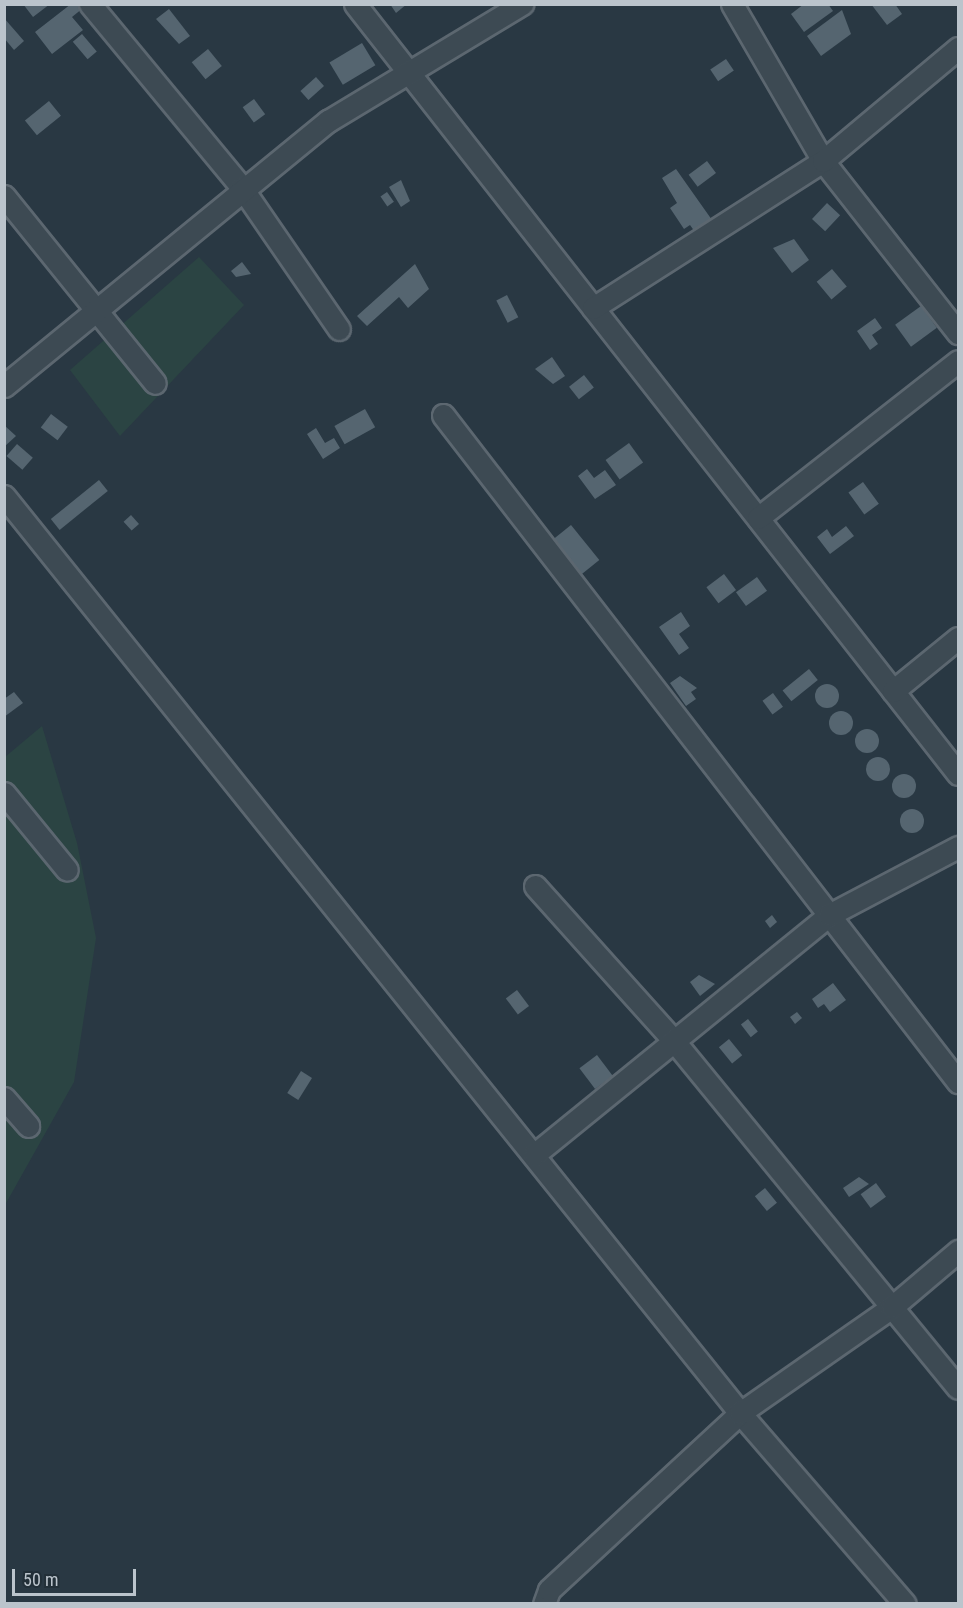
<!DOCTYPE html>
<style>
body{margin:0}
#map{position:relative;width:963px;height:1608px;overflow:hidden;background:#293843;font-family:"Roboto Condensed",sans-serif}
div>[style]{position:absolute}
.green>*{inset:0;background:#2b4443}
.building>*{inset:0;background:#556570;transform-origin:0 0}
.round{border-radius:50%}
.roads{filter:drop-shadow(2px 0 #5c6770) drop-shadow(-2px 0 #5c6770) drop-shadow(0 2px #5c6770) drop-shadow(0 -2px #5c6770)}
.minor>*{height:21px;margin:-10.5px;padding:0 10.5px;transform-origin:10.5px;border-radius:10.5px;background:#3d4a53}
span{translate:-50% -50%;white-space:nowrap;text-align:center;line-height:1.15;-webkit-text-stroke:5px #222f38;paint-order:stroke}
.frame{position:absolute;inset:0;border:6px solid #bbc4cc;pointer-events:none}
.scale{position:absolute;left:12px;top:1569px;width:124px;height:27px;box-sizing:border-box;border:3px solid #bbc4cc;border-top:0;padding-left:8px;font-size:18px;line-height:21px;white-space:nowrap;color:#bbc4cc;-webkit-text-stroke:4px #222f38;paint-order:stroke}
</style>
<div id="map">
<div class="green">
<i style="clip-path:polygon(199px 257px,244px 305px,120px 436px,70px 370px)"></i>
<i style="clip-path:polygon(42px 726px,77px 843px,96px 938px,74px 1082px,5px 1205px,5px 757px)"></i>
</div>
<div class="building">
<i style="clip-path:polygon(23px 4px,50px 4px,33px 17px)"></i>
<i style="clip-path:polygon(71px 4px,88px 4px,72px 17px,83px 30px,52px 54px,35px 32px)"></i>
<i style="clip-path:polygon(390px 4px,407px 4px,396px 13px)"></i>
<i style="clip-path:polygon(804px 4px,828px 4px,833px 11px,804px 32px,791px 14px)"></i>
<i style="clip-path:polygon(871px 4px,895px 4px,902px 14px,887px 25px)"></i>
<i style="clip-path:polygon(169px 9px,190px 36px,179px 44px,156px 19px)"></i>
<i style="clip-path:polygon(842px 10px,851px 34px,821px 56px,807px 36px)"></i>
<i style="clip-path:polygon(4px 18px,24px 41px,14px 50px,4px 38px)"></i>
<i style="left:82px;top:34px;width:23px;height:12px;rotate:50deg"></i>
<i style="left:362px;top:43px;width:26px;height:38px;rotate:59deg"></i>
<i style="left:208px;top:49px;width:22px;height:21px;rotate:51deg"></i>
<i style="left:726px;top:59px;width:14px;height:19px;rotate:56deg"></i>
<i style="left:316px;top:77px;width:12px;height:21px;rotate:48deg"></i>
<i style="left:254px;top:99px;width:19px;height:14px;rotate:54deg"></i>
<i style="left:49px;top:101px;width:19px;height:31px;rotate:51deg"></i>
<i style="left:707px;top:161px;width:15px;height:23px;rotate:53deg"></i>
<i style="clip-path:polygon(676px 169px,712px 220px,695px 232px,690px 225px,684px 229px,670px 208px,677px 203px,662px 178px)"></i>
<i style="clip-path:polygon(401px 180px,410px 201px,401px 207px,389px 187px)"></i>
<i style="left:387px;top:192px;width:12px;height:8px;rotate:55deg"></i>
<i style="left:827px;top:203px;width:18px;height:22px;rotate:43deg"></i>
<i style="clip-path:polygon(794px 239px,809px 260px,792px 273px,773px 248px)"></i>
<i style="clip-path:polygon(242px 262px,251px 274px,236px 277px,231px 271px)"></i>
<i style="clip-path:polygon(415px 264px,429px 289px,408px 308px,399px 297px,367px 326px,357px 316px)"></i>
<i style="left:832px;top:269px;width:23px;height:20px;rotate:50deg"></i>
<i style="left:507px;top:295px;width:25px;height:12px;rotate:63deg"></i>
<i style="left:921px;top:306px;width:27px;height:32px;rotate:54deg"></i>
<i style="clip-path:polygon(875px 318px,882px 328px,872px 335px,878px 344px,870px 350px,857px 331px)"></i>
<i style="clip-path:polygon(552px 357px,565px 376px,553px 384px,535px 369px)"></i>
<i style="left:584px;top:375px;width:16px;height:19px;rotate:52deg"></i>
<i style="left:365px;top:409px;width:21px;height:35px;rotate:61deg"></i>
<i style="left:51px;top:414px;width:21px;height:17px;rotate:37deg"></i>
<i style="clip-path:polygon(4px 425px,16px 436px,4px 447px)"></i>
<i style="clip-path:polygon(316px 428px,325px 443px,334px 438px,340px 448px,323px 459px,307px 434px)"></i>
<i style="left:629px;top:443px;width:24px;height:29px;rotate:54deg"></i>
<i style="left:17px;top:444px;width:21px;height:16px;rotate:41deg"></i>
<i style="clip-path:polygon(587px 469px,594px 478px,605px 470px,616px 485px,595px 499px,578px 476px)"></i>
<i style="left:99px;top:480px;width:14px;height:62px;rotate:51deg"></i>
<i style="left:863px;top:482px;width:27px;height:18px;rotate:54deg"></i>
<i style="left:131px;top:515px;width:12px;height:10px;rotate:48deg"></i>
<i style="left:571px;top:525px;width:45px;height:28px;rotate:51deg"></i>
<i style="clip-path:polygon(846px 526px,854px 536px,830px 554px,817px 537px,827px 529px,832px 537px)"></i>
<i style="left:724px;top:574px;width:20px;height:22px;rotate:53deg"></i>
<i style="left:757px;top:577px;width:17px;height:26px;rotate:54deg"></i>
<i style="clip-path:polygon(681px 612px,690px 626px,679px 634px,689px 648px,679px 655px,659px 627px)"></i>
<i style="left:809px;top:669px;width:14px;height:34px;rotate:51deg"></i>
<i style="clip-path:polygon(680px 676px,697px 688px,691px 692px,696px 699px,686px 706px,670px 683px)"></i>
<i class="round" style="left:815px;top:684px;width:24px;height:24px"></i>
<i style="clip-path:polygon(14px 692px,23px 703px,4px 717px,4px 699px)"></i>
<i style="left:773px;top:693px;width:17px;height:13px;rotate:54deg"></i>
<i class="round" style="left:829px;top:711px;width:24px;height:24px"></i>
<i class="round" style="left:855px;top:729px;width:24px;height:24px"></i>
<i class="round" style="left:866px;top:757px;width:24px;height:24px"></i>
<i class="round" style="left:892px;top:774px;width:24px;height:24px"></i>
<i class="round" style="left:900px;top:809px;width:24px;height:24px"></i>
<i style="clip-path:polygon(772px 915px,777px 922px,770px 928px,765px 921px)"></i>
<i style="clip-path:polygon(699px 975px,715px 984px,700px 996px,690px 982px)"></i>
<i style="clip-path:polygon(833px 983px,846px 1000px,830px 1012px,824px 1004px,818px 1008px,812px 999px)"></i>
<i style="left:517px;top:990px;width:20px;height:14px;rotate:53deg"></i>
<i style="clip-path:polygon(797px 1012px,802px 1018px,795px 1024px,790px 1017px)"></i>
<i style="left:748px;top:1019px;width:16px;height:9px;rotate:52deg"></i>
<i style="left:729px;top:1039px;width:21px;height:13px;rotate:51deg"></i>
<i style="left:597px;top:1055px;width:26px;height:22px;rotate:53deg"></i>
<i style="left:301px;top:1071px;width:13px;height:26px;rotate:32deg"></i>
<i style="clip-path:polygon(859px 1177px,869px 1184px,849px 1197px,843px 1188px)"></i>
<i style="left:876px;top:1183px;width:17px;height:19px;rotate:54deg"></i>
<i style="left:765px;top:1188px;width:19px;height:13px;rotate:51deg"></i>
</div>
<div class="roads">
<div class="minor">
<i style="left:90px;top:4px;width:239px;rotate:50.4deg"></i>
<i style="left:242px;top:188px;width:171px;rotate:55.5deg"></i>
<i style="left:355px;top:4px;width:978px;rotate:51.93deg"></i>
<i style="left:732px;top:4px;width:181px;rotate:59.9deg"></i>
<i style="left:823px;top:161px;width:219px;rotate:51.9deg"></i>
<i style="left:4px;top:196px;width:240px;rotate:51.1deg"></i>
<i style="left:593px;top:308px;width:273px;rotate:-32.6deg"></i>
<i style="left:823px;top:161px;width:176px;rotate:-39.9deg"></i>
<i style="left:4px;top:386px;width:419px;rotate:-39.3deg"></i>
<i style="left:328px;top:121px;width:227px;rotate:-31.1deg"></i>
<i style="left:443px;top:415px;width:843px;rotate:52.33deg"></i>
<i style="left:4px;top:496px;width:1176px;rotate:51.25deg"></i>
<i style="left:740px;top:1413px;width:252px;rotate:49.2deg"></i>
<i style="left:758px;top:518px;width:254px;rotate:-38.1deg"></i>
<i style="left:893px;top:691px;width:84px;rotate:-39.2deg"></i>
<i style="left:4px;top:793px;width:99px;rotate:50.7deg"></i>
<i style="left:535px;top:886px;width:208px;rotate:48.1deg"></i>
<i style="left:674px;top:1041px;width:448px;rotate:50.7deg"></i>
<i style="left:4px;top:1098px;width:37px;rotate:49deg"></i>
<i style="left:535px;top:1154px;width:379px;rotate:-39.1deg"></i>
<i style="left:829px;top:915px;width:146px;rotate:-27.8deg"></i>
<i style="left:544px;top:1604px;width:15px;rotate:-70deg"></i>
<i style="left:549px;top:1590px;width:260px;rotate:-42.8deg"></i>
<i style="left:740px;top:1413px;width:185px;rotate:-34.9deg"></i>
<i style="left:892px;top:1307px;width:87px;rotate:-40.3deg"></i>
</div>
</div>
<div class="frame"></div>
<div class="scale">50 m</div>
</div>
